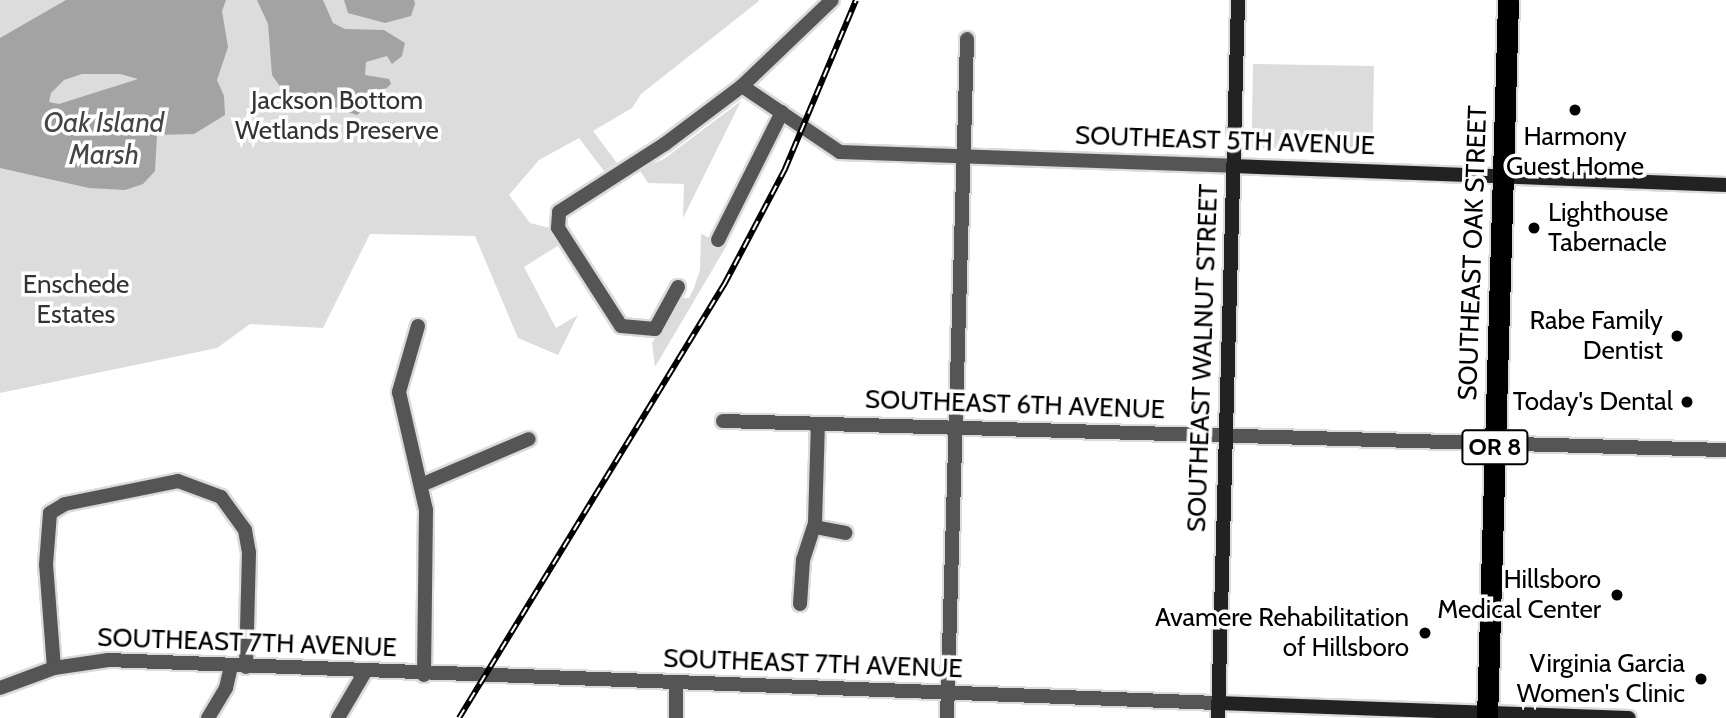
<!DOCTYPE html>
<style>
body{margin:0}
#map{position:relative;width:1726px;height:718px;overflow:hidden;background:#fff;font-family:Cabin,sans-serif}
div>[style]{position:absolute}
.green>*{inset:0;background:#dcdcdc;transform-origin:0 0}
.water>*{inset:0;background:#a3a3a3}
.roads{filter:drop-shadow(2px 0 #dbdbdb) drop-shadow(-2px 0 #dbdbdb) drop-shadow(0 2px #dbdbdb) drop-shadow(0 -2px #dbdbdb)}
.street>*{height:14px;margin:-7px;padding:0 7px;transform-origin:7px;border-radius:7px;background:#555}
.secondary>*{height:14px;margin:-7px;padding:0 7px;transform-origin:7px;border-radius:7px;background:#222}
.highway>*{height:21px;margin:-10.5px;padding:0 10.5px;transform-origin:10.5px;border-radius:10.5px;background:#000}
.rail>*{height:6px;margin-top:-3px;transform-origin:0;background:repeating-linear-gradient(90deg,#fff 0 10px,#000 0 20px);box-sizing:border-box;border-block:2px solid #000}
.dots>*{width:19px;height:19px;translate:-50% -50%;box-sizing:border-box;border:4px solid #fff;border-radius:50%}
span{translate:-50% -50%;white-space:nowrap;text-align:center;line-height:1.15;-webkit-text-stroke:7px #fff;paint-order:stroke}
.shield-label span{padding:2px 5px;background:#fff;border:2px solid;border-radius:5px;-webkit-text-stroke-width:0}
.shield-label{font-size:24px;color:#000;font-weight:700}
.park-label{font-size:26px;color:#333}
.poi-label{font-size:26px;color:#000}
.left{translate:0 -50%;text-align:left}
.right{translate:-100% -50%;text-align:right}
.street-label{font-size:26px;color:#000}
.water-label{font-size:28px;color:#444;font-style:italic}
</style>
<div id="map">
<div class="green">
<i style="clip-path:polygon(0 0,758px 0,759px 1px,641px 94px,632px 108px,593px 131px,617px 163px,604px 171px,579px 138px,539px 160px,509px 195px,530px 223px,550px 228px,559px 245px,524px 267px,556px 328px,578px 315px,558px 355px,518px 338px,475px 236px,370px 234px,323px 328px,250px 324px,217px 348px,0 393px)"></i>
<i style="left:1253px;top:64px;width:121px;height:84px;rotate:1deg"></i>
<i style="clip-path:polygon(741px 101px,683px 218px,684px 184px,648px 183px,639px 169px,664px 159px)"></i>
<i style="clip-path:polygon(701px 234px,727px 245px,655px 367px,652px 343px,679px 298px,689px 298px,694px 288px,700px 270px)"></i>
</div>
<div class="water">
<i style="clip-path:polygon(evenodd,66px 0,226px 0,222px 11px,228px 47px,217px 80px,224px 96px,225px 115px,194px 134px,157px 135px,155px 171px,143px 184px,125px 190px,89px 188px,0 168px,0 38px,66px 0,82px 74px,120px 74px,138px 79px,59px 104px,49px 102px,51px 93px,64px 80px,82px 74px)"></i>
<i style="clip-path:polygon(323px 0,333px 23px,345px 29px,384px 30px,405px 43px,402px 56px,392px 64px,387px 56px,366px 62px,365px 75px,389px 79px,391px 84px,357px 115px,320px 102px,294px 107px,272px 75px,268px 24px,257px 0)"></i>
<i style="clip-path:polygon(344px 0,414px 0,415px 4px,411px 16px,385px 23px,348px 13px)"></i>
</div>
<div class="roads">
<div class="street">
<i style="left:742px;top:86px;width:118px;rotate:34deg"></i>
<i style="left:840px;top:152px;width:393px;rotate:2deg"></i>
<i style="left:718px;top:240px;width:143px;rotate:-63.4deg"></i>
<i style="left:678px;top:287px;width:48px;rotate:118.7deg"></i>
<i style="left:655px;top:329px;width:34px;rotate:-175deg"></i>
<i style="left:621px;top:326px;width:117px;rotate:-122.7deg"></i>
<i style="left:558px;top:228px;width:16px;rotate:-86deg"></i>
<i style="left:559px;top:212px;width:126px;rotate:-32.7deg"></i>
<i style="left:665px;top:144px;width:96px;rotate:-37deg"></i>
<i style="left:742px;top:86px;width:124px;rotate:-43.7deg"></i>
<i style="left:418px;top:326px;width:69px;rotate:106.1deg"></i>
<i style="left:399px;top:392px;width:121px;rotate:77.1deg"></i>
<i style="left:426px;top:510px;width:165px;rotate:90.7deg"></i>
<i style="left:723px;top:421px;width:1003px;rotate:1.66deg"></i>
<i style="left:421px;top:485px;width:117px;rotate:-23.1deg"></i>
<i style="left:815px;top:527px;width:31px;rotate:11deg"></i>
<i style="left:800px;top:604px;width:44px;rotate:-86.1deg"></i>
<i style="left:803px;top:560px;width:39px;rotate:-72deg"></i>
<i style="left:815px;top:523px;width:99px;rotate:-88.3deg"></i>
<i style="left:54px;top:668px;width:103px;rotate:-94.4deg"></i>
<i style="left:46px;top:565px;width:52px;rotate:-85.6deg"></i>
<i style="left:50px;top:513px;width:17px;rotate:-31deg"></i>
<i style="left:65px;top:504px;width:115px;rotate:-11.5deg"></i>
<i style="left:178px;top:481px;width:46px;rotate:20.4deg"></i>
<i style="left:221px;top:497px;width:41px;rotate:54deg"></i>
<i style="left:245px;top:530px;width:23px;rotate:80deg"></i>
<i style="left:249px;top:553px;width:114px;rotate:91.5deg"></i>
<i style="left:0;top:688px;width:58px;rotate:-20.3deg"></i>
<i style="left:54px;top:668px;width:55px;rotate:-8.4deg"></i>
<i style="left:108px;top:660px;width:1111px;rotate:2.22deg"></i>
<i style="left:208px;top:718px;width:35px;rotate:-59deg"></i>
<i style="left:226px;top:688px;width:23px;rotate:-77deg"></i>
<i style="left:338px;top:718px;width:53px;rotate:-59.6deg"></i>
<i style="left:676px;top:718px;width:34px;rotate:-90deg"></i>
<i style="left:947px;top:718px;width:679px;rotate:-88.31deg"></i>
</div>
<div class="secondary">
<i style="left:1233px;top:166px;width:493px;rotate:2.2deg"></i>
<i style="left:1218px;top:703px;width:411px;rotate:2.1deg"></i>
<i style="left:1218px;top:718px;width:718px;rotate:-88.4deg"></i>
</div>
<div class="highway">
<i style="left:1487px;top:718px;width:718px;rotate:-88.32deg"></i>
</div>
</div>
<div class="rail">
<i style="left:459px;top:718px;width:510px;rotate:-58.55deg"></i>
<i style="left:725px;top:283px;width:129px;rotate:-62.2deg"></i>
<i style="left:785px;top:169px;width:183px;rotate:-67.2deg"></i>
</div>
<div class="dots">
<i style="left:1575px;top:110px;background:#000"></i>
<i style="left:1534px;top:228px;background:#000"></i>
<i style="left:1677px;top:336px;background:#000"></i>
<i style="left:1687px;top:402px;background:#000"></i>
<i style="left:1617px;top:595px;background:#000"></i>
<i style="left:1425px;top:633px;background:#000"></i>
<i style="left:1701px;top:679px;background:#000"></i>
</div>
<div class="shield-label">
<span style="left:1495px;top:447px">OR 8</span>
</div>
<div class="park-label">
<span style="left:337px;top:116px">Jackson Bottom<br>Wetlands Preserve</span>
<span style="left:76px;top:300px">Enschede<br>Estates</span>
</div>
<div class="poi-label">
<span style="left:1575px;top:152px">Harmony<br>Guest Home</span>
<span class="left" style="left:1548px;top:228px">Lighthouse<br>Tabernacle</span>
<span class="right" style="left:1663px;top:336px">Rabe Family<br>Dentist</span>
<span class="right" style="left:1673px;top:402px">Today's Dental</span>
<span class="right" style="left:1601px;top:595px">Hillsboro<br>Medical Center</span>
<span class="right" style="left:1409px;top:633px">Avamere Rehabilitation<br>of Hillsboro</span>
<span class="right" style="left:1685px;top:679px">Virginia Garcia<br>Women's Clinic</span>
</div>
<div class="street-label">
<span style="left:1225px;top:141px;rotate:2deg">SOUTHEAST 5TH AVENUE</span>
<span style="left:1473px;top:253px;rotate:-88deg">SOUTHEAST OAK STREET</span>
<span style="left:1203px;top:358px;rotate:-88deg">SOUTHEAST WALNUT STREET</span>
<span style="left:1015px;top:405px;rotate:2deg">SOUTHEAST 6TH AVENUE</span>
<span style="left:247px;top:643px;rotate:2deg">SOUTHEAST 7TH AVENUE</span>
<span style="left:813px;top:664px;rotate:2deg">SOUTHEAST 7TH AVENUE</span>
</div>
<div class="water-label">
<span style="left:104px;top:138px">Oak Island<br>Marsh</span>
</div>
</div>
